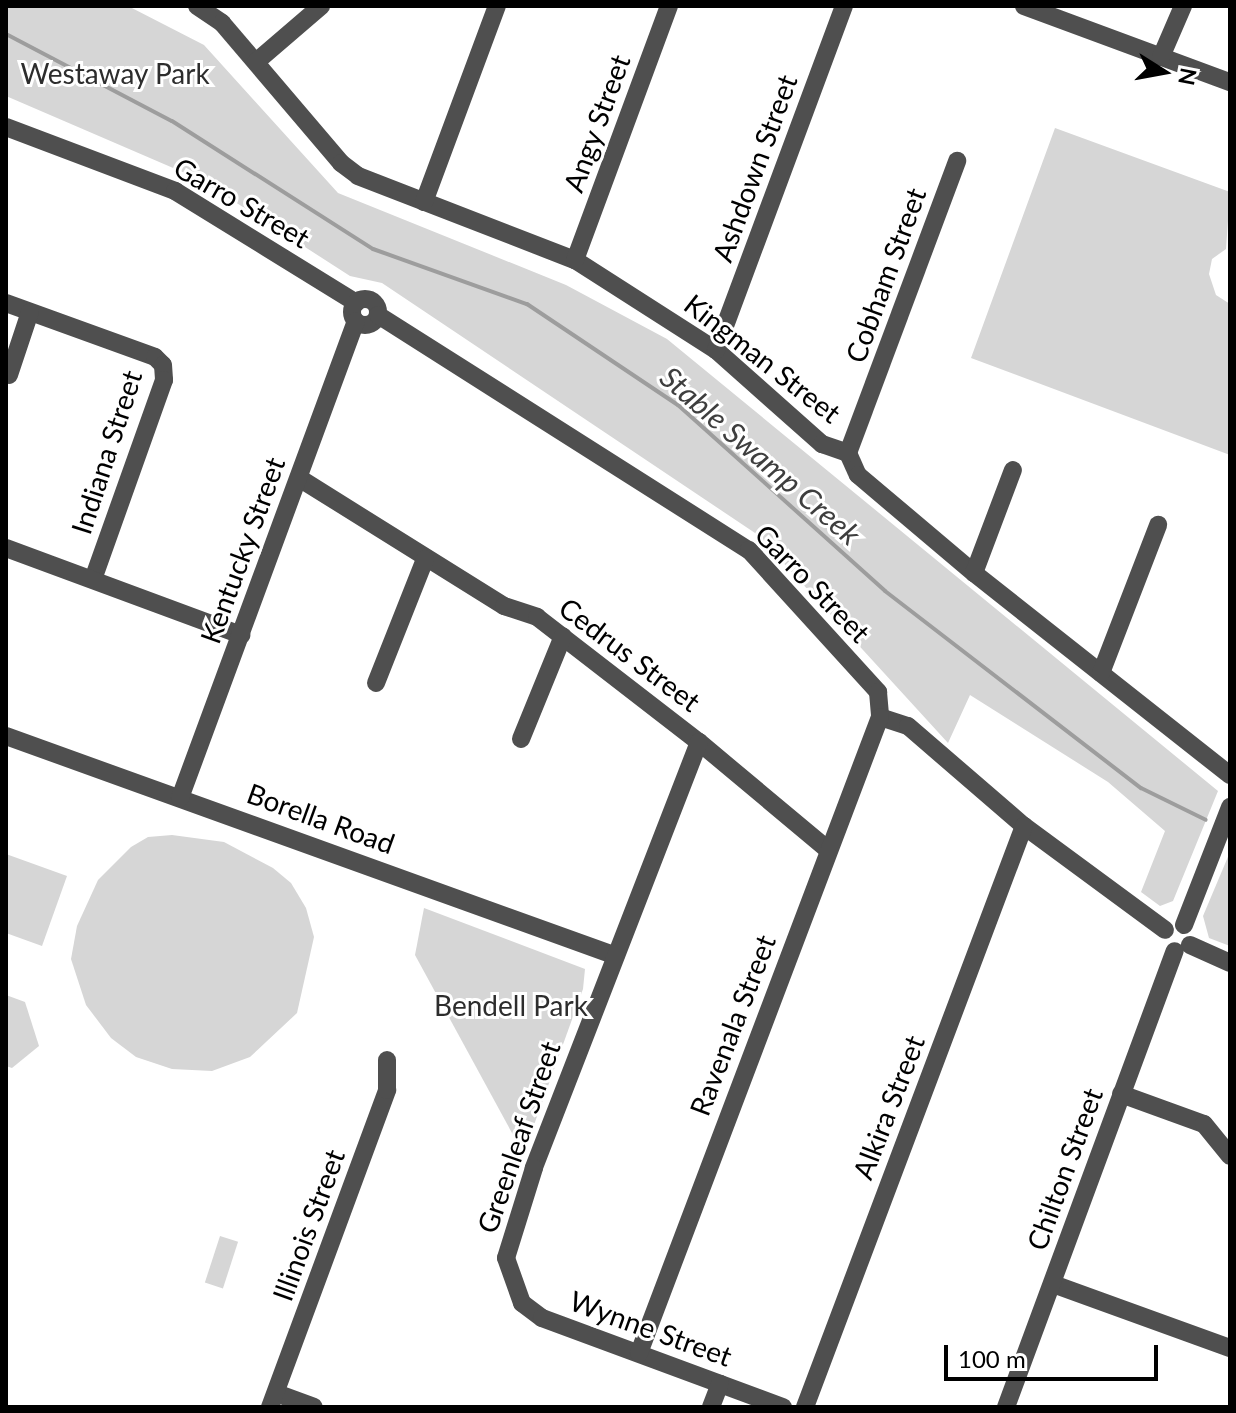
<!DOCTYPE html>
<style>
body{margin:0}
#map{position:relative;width:1236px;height:1413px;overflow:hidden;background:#fff;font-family:Lato,sans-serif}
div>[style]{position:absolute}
.green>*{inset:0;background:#d6d6d6;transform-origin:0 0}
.stream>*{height:4px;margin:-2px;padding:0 2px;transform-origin:2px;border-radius:2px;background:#9d9d9d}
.minor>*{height:18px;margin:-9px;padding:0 9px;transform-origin:9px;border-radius:9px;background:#4f4f4f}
.minor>.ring{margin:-9px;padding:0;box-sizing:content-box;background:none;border:18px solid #4f4f4f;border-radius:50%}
span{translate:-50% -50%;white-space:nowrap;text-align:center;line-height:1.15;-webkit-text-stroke:6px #fff;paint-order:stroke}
.park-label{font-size:28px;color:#2d2d2d}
.street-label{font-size:28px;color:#000}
.water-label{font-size:30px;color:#3e3e3e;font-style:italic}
.frame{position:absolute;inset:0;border:8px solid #000;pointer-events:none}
.north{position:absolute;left:1124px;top:32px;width:80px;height:80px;-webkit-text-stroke:6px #fff;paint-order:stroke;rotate:101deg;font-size:22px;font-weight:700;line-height:32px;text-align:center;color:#000}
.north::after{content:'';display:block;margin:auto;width:28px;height:36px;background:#000;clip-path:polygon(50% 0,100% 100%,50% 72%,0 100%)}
.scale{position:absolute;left:944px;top:1345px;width:214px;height:36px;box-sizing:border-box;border:4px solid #000;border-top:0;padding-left:10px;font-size:24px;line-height:28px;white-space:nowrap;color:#000;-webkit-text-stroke:6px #fff;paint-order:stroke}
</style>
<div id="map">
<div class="green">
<i style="clip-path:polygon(6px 6px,128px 6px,204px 45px,338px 193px,566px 285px,667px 339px,1218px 791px,1173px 901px,1160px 906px,1141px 892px,1165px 831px,1108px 782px,970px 695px,948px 743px,758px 535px,382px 283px,350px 276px,201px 180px,6px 96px)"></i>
<i style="clip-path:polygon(1055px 128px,1230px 192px,1226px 249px,1212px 259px,1209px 274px,1216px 295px,1230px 304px,1230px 455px,971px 358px)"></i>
<i style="clip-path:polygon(172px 835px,224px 842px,273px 868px,291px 883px,306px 908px,314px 937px,297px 1013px,250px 1057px,212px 1071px,172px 1069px,136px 1057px,111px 1038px,86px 1005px,71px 959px,77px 926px,98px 880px,131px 847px,148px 837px)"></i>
<i style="clip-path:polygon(1230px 852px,1230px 946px,1209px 938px,1203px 916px)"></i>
<i style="clip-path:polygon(6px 854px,67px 876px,42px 946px,6px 933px)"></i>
<i style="clip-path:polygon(424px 908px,585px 969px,583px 989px,526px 1147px,518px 1144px,415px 955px)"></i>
<i style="clip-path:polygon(6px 995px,25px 1002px,39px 1046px,12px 1068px,6px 1066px)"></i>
<i style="left:220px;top:1236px;width:19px;height:49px;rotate:18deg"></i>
</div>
<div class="stream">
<i style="left:6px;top:34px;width:187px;rotate:27.7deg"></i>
<i style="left:172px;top:121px;width:238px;rotate:32.5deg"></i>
<i style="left:373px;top:249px;width:164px;rotate:19.7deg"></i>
<i style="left:527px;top:304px;width:182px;rotate:33.8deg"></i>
<i style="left:678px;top:405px;width:278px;rotate:41.9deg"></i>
<i style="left:885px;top:591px;width:323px;rotate:37.6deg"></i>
<i style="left:1141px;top:788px;width:72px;rotate:26.2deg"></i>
</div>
<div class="minor">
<i style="left:197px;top:6px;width:30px;rotate:34deg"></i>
<i style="left:222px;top:23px;width:184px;rotate:49.6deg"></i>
<i style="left:341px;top:163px;width:21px;rotate:37deg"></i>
<i style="left:358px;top:176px;width:233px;rotate:21.2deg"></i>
<i style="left:575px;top:260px;width:167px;rotate:32.6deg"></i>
<i style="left:716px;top:350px;width:142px;rotate:41.6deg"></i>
<i style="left:822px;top:444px;width:28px;rotate:19deg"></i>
<i style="left:848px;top:453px;width:24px;rotate:66deg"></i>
<i style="left:858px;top:475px;width:152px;rotate:40.2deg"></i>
<i style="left:974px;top:573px;width:326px;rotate:38.3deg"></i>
<i style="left:1024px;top:6px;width:220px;rotate:20.3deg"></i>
<i style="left:1161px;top:57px;width:56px;rotate:-66.7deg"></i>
<i style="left:256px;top:62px;width:86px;rotate:-40.7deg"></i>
<i style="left:6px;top:127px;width:181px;rotate:20.7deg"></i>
<i style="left:175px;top:191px;width:213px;rotate:31.7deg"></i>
<i style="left:424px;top:202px;width:209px;rotate:-69.6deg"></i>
<i style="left:575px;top:260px;width:271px;rotate:-69.7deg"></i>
<i class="ring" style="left:352px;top:299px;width:8px;height:8px"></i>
<i style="left:6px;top:303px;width:158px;rotate:19.9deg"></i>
<i style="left:155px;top:357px;width:11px;rotate:45deg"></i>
<i style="left:163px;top:365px;width:15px;rotate:86deg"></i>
<i style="left:164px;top:380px;width:211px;rotate:109.6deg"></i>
<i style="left:378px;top:315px;width:439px;rotate:32.4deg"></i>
<i style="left:749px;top:550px;width:192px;rotate:47.7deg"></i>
<i style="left:878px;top:692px;width:25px;rotate:85deg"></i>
<i style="left:880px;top:717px;width:29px;rotate:18deg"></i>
<i style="left:908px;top:726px;width:153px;rotate:40.8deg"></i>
<i style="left:1024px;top:826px;width:175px;rotate:36.4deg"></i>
<i style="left:716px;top:350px;width:367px;rotate:-69.6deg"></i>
<i style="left:9px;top:375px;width:66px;rotate:-71.6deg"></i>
<i style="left:848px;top:453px;width:312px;rotate:-69.5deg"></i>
<i style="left:299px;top:478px;width:242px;rotate:32deg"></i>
<i style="left:504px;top:606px;width:35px;rotate:18deg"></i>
<i style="left:537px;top:617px;width:205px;rotate:37.7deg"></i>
<i style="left:699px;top:742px;width:168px;rotate:39.9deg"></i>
<i style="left:6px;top:548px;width:251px;rotate:20.3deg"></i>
<i style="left:974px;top:573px;width:110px;rotate:-69.3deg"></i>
<i style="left:1101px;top:673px;width:159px;rotate:-68.9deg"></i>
<i style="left:376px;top:683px;width:133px;rotate:-68.4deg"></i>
<i style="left:6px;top:736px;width:648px;rotate:19.83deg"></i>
<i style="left:521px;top:739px;width:111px;rotate:-67.8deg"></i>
<i style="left:699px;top:742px;width:457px;rotate:111.2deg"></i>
<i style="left:534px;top:1168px;width:94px;rotate:107.3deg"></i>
<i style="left:506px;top:1258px;width:48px;rotate:70.4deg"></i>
<i style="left:522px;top:1303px;width:25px;rotate:37deg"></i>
<i style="left:542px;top:1318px;width:257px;rotate:20.3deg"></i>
<i style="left:180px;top:798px;width:508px;rotate:-69.75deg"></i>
<i style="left:1184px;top:925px;width:127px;rotate:-68.7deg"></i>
<i style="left:1190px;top:945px;width:44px;rotate:24.2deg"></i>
<i style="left:1121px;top:1094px;width:88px;rotate:19.9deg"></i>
<i style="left:1204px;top:1124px;width:41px;rotate:50.9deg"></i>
<i style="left:1053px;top:1284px;width:188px;rotate:19.9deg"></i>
<i style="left:639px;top:1353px;width:680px;rotate:-69.25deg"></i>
<i style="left:276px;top:1393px;width:40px;rotate:20.2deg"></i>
<i style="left:270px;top:1407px;width:338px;rotate:-69.7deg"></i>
<i style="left:387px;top:1090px;width:30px;rotate:-90deg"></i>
<i style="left:711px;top:1407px;width:25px;rotate:-69deg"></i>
<i style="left:805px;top:1407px;width:621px;rotate:-69.35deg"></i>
<i style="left:1006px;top:1407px;width:486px;rotate:-69.7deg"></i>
</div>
<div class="park-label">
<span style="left:115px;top:73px">Westaway Park</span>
<span style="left:511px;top:1005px">Bendell Park</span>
</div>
<div class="street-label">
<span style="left:596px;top:123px;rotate:-70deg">Angy Street</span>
<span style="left:754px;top:168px;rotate:-70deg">Ashdown Street</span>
<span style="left:242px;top:202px;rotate:30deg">Garro Street</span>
<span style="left:885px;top:275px;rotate:-70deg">Cobham Street</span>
<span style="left:763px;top:358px;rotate:38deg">Kingman Street</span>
<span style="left:106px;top:452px;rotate:-72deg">Indiana Street</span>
<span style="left:242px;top:550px;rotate:-70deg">Kentucky Street</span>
<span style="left:813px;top:583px;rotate:46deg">Garro Street</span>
<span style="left:630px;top:654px;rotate:37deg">Cedrus Street</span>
<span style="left:321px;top:818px;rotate:20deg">Borella Road</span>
<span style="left:732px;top:1025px;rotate:-69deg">Ravenala Street</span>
<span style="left:888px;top:1107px;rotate:-69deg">Alkira Street</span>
<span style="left:518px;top:1137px;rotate:-71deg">Greenleaf Street</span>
<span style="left:1064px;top:1169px;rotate:-70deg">Chilton Street</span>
<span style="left:308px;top:1225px;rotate:-70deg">Illinois Street</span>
<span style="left:651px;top:1328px;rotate:20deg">Wynne Street</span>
</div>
<div class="water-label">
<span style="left:761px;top:455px;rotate:41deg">Stable Swamp Creek</span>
</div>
<div class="frame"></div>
<div class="north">N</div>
<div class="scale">100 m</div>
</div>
